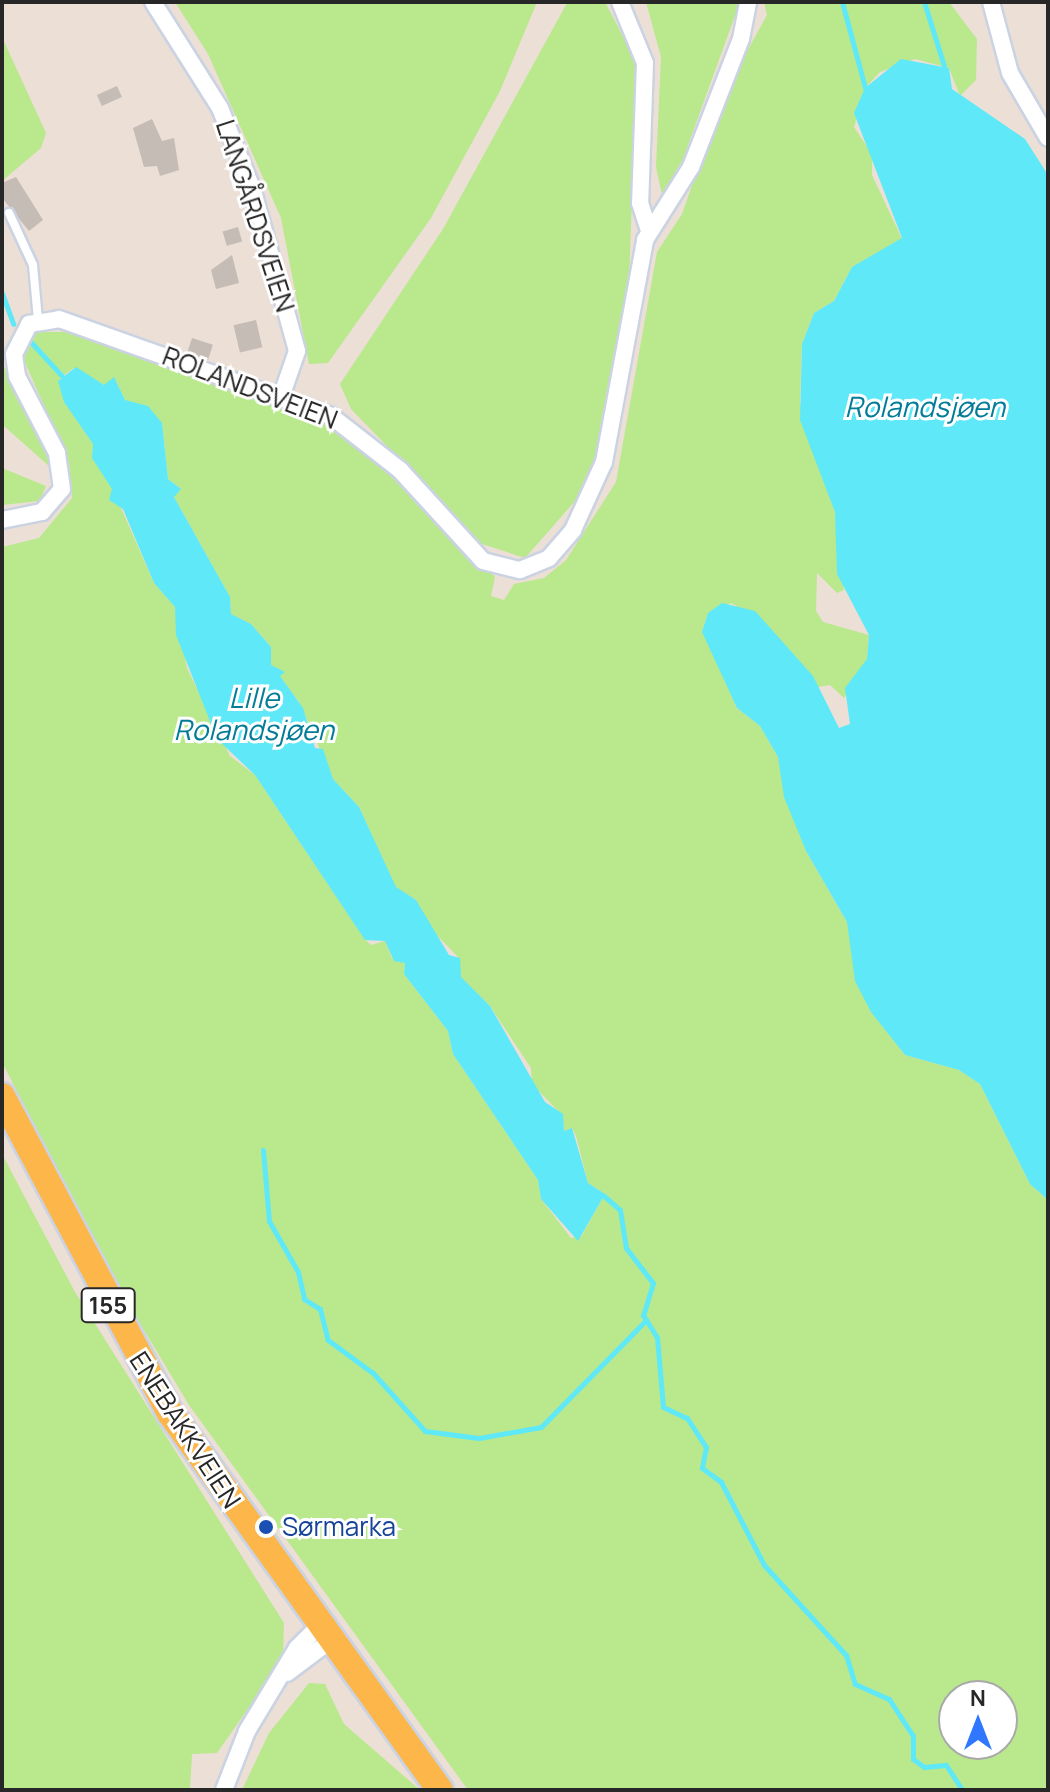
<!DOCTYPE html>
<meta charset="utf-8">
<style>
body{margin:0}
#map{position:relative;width:1050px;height:1792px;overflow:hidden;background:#ebdfd6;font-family:Manrope,sans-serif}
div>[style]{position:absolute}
.green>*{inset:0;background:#bae88d}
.water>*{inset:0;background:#5ee8f8}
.stream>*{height:5px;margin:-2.5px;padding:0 2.5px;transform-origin:2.5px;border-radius:2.5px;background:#5ee8f8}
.building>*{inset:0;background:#c6bcb6;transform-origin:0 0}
.roads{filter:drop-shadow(2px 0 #cbd3e2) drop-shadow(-2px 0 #cbd3e2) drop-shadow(0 2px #cbd3e2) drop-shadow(0 -2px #cbd3e2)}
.service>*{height:8px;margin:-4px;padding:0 4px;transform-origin:4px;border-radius:4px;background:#fff}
.minor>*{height:16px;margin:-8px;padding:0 8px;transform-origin:8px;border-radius:8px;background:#fff}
.primary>*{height:26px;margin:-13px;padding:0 13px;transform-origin:13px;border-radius:13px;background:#fcb64a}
.dots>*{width:22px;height:22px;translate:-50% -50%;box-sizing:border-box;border:4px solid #fff;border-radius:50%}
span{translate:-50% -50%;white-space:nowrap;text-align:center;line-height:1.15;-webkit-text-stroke:6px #fff;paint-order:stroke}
.shield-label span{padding:2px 6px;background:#fff;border:2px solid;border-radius:6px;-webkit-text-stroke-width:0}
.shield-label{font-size:24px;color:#272727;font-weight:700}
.street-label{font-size:26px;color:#272727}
.transit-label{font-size:26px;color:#164399}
.left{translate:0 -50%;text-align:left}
.water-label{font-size:28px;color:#037c98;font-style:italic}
.frame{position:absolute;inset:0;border:4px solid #272727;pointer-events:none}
.north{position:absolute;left:938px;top:1680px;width:80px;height:80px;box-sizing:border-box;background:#fff;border:2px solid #a9a9a9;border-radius:50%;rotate:0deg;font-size:22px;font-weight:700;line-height:32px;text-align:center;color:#272727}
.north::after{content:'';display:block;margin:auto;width:28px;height:36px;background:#2f77ff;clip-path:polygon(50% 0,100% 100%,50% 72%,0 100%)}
</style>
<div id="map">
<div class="green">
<i style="clip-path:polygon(175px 2px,537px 2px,500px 91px,431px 218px,328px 363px,309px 364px,281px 218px,208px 54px)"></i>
<i style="clip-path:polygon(605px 2px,637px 63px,629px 280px,598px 455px,583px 492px,525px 558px,482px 544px,351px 409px,340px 384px,443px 229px,567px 3px)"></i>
<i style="clip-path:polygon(646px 2px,740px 2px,683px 159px,662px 195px,656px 167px,661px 57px)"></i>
<i style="clip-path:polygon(evenodd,764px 2px,949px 2px,977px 39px,976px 80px,960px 96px,949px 68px,915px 59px,880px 72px,865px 88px,854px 127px,872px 154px,872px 175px,902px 239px,852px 267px,834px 301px,814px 313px,802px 344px,800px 403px,835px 512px,844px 590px,837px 593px,817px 573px,816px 611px,823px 622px,869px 635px,867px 659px,844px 698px,830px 685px,818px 687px,765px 623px,731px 603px,707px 616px,703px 629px,737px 708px,760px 726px,778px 757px,806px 851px,847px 922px,871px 1011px,905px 1055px,959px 1070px,980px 1084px,1030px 1184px,1048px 1200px,1048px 1790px,468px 1790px,189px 1405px,109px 1272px,2px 1062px,2px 547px,39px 538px,72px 498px,69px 462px,23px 358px,37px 332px,75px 332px,316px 416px,400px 480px,495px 577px,491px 596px,504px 600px,514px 584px,544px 578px,566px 560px,616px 482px,657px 252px,682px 214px,725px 91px,767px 15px,764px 2px,74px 368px,104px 385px,116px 381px,125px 400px,162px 423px,168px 479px,180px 488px,174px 497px,230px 597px,231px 614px,251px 624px,271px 647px,271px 665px,299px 702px,333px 779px,359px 807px,395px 887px,416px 900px,427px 925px,458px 957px,460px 977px,490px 1006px,531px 1068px,532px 1084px,560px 1113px,564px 1131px,572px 1128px,576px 1136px,588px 1183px,605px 1194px,582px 1235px,571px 1238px,541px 1199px,538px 1180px,453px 1054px,448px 1031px,404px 974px,405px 963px,392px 958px,385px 941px,371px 945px,364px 938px,255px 775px,230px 756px,187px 668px,175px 607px,154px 583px,93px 444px,63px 397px,60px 378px,74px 368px,764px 2px,954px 1696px,1002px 1696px,1002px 1744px,954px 1744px,954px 1696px)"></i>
<i style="clip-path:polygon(2px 37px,46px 133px,41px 148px,2px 181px)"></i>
<i style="clip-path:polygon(2px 363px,53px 456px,50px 467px,4px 426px)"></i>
<i style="clip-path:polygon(2px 468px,46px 486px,40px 501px,2px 505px)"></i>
<i style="clip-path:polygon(2px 1154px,75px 1292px,284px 1623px,283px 1659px,217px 1753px,192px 1754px,190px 1790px,2px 1790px)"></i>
<i style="clip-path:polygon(309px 1683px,325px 1684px,344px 1724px,420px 1790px,242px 1790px,269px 1733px)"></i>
</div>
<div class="water">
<i style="clip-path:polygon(901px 59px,949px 68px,952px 89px,1025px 139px,1048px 175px,1048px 1200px,1030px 1184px,980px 1084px,959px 1070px,905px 1055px,871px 1012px,855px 981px,847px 922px,806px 851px,784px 797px,778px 757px,760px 726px,737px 708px,702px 632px,708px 613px,722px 603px,755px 611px,813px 676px,839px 728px,850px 724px,845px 688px,867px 659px,869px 635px,837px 574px,835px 512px,800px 420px,802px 344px,814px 313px,834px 301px,852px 267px,902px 238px,854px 113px,865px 88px)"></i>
<i style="clip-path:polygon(76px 367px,104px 385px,114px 377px,125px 400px,148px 406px,162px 423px,168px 479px,181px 489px,174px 497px,230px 597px,231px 614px,251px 624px,271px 647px,271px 665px,285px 672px,280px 676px,303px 708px,315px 748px,323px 749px,333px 779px,359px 807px,396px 887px,416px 900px,449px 955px,460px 958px,461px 977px,490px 1006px,545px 1102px,563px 1114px,564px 1131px,572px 1128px,588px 1183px,605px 1194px,578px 1241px,541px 1199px,538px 1180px,453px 1054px,448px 1031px,404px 974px,405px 963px,394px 961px,385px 941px,365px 940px,255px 775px,217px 739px,176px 635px,175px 607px,154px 583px,123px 509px,109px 500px,112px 489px,92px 458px,93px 444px,64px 402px,58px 381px)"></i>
</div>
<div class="stream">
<i style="left:842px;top:2px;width:89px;rotate:75deg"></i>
<i style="left:924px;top:2px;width:67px;rotate:72.6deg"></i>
<i style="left:2px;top:293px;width:33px;rotate:70deg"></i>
<i style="left:29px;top:340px;width:49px;rotate:47.5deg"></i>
<i style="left:263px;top:1150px;width:71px;rotate:85.2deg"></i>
<i style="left:269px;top:1221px;width:59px;rotate:60.4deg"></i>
<i style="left:298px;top:1272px;width:28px;rotate:77deg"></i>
<i style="left:304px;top:1299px;width:19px;rotate:32deg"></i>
<i style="left:320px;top:1309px;width:32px;rotate:76deg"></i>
<i style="left:328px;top:1340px;width:56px;rotate:36.3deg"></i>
<i style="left:373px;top:1373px;width:78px;rotate:48.1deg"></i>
<i style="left:425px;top:1431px;width:54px;rotate:7.4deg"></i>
<i style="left:479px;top:1438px;width:63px;rotate:-10.1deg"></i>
<i style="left:541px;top:1427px;width:150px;rotate:-45.5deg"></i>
<i style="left:604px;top:1196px;width:21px;rotate:41deg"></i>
<i style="left:620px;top:1210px;width:38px;rotate:81deg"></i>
<i style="left:626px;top:1248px;width:44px;rotate:52.4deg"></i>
<i style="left:653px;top:1283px;width:34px;rotate:107deg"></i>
<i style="left:643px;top:1315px;width:26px;rotate:58deg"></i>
<i style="left:657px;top:1337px;width:70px;rotate:85.1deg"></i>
<i style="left:663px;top:1407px;width:26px;rotate:25deg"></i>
<i style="left:687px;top:1418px;width:35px;rotate:57deg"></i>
<i style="left:706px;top:1447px;width:21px;rotate:101deg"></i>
<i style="left:702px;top:1468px;width:24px;rotate:36deg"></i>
<i style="left:721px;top:1482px;width:93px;rotate:62.6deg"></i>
<i style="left:764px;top:1565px;width:122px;rotate:47.7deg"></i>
<i style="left:846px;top:1655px;width:30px;rotate:73deg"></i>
<i style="left:855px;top:1684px;width:37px;rotate:24deg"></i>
<i style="left:889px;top:1699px;width:44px;rotate:57deg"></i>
<i style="left:913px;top:1736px;width:23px;rotate:90deg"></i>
<i style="left:913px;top:1759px;width:14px;rotate:36deg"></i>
<i style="left:924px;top:1767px;width:22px;rotate:-5deg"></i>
<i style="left:946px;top:1765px;width:30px;rotate:57deg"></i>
</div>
<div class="building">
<i style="left:117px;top:86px;width:12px;height:22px;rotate:66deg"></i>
<i style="clip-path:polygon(152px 119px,162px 141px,174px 138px,179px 170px,160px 176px,157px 166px,144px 167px,133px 128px)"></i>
<i style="clip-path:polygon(16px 177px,43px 220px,29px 231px,2px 198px,2px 183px)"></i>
<i style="left:238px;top:227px;width:15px;height:16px;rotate:74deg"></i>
<i style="clip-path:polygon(232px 255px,239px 283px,216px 289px,211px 270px)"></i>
<i style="left:256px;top:320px;width:28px;height:23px;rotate:77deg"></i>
<i style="left:192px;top:338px;width:22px;height:16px;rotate:18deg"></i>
</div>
<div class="roads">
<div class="service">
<i style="left:9px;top:213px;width:57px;rotate:65.2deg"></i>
<i style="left:33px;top:265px;width:55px;rotate:84.8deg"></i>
</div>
<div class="minor">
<i style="left:153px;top:2px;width:125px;rotate:57.7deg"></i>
<i style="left:220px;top:108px;width:89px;rotate:68.3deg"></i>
<i style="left:253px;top:191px;width:166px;rotate:74.6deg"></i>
<i style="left:297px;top:351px;width:49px;rotate:109.2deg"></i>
<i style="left:620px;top:2px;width:66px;rotate:67.7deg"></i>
<i style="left:645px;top:63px;width:140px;rotate:92deg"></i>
<i style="left:640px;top:203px;width:28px;rotate:72deg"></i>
<i style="left:991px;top:2px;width:73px;rotate:75deg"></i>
<i style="left:1010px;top:73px;width:75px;rotate:59.7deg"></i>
<i style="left:2px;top:520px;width:41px;rotate:-11.3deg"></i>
<i style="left:42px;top:512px;width:30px;rotate:-49deg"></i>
<i style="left:62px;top:489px;width:36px;rotate:-98deg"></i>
<i style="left:57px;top:453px;width:87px;rotate:-117.5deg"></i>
<i style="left:17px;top:376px;width:22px;rotate:-98deg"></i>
<i style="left:14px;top:354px;width:34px;rotate:-63deg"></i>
<i style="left:29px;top:324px;width:30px;rotate:-9deg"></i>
<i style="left:59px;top:319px;width:289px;rotate:19.6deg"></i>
<i style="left:331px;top:416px;width:88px;rotate:38deg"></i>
<i style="left:400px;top:470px;width:123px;rotate:47.6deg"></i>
<i style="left:483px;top:561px;width:38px;rotate:14deg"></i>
<i style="left:520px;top:570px;width:31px;rotate:-22deg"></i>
<i style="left:549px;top:558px;width:37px;rotate:-49deg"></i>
<i style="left:573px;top:530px;width:75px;rotate:-65.5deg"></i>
<i style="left:604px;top:462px;width:226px;rotate:-79.5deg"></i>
<i style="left:645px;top:240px;width:86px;rotate:-57.8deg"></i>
<i style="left:691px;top:167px;width:137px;rotate:-68.7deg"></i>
<i style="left:741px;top:39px;width:38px;rotate:-79deg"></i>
<i style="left:287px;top:1673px;width:54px;rotate:-36.7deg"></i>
<i style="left:224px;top:1790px;width:63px;rotate:-68.7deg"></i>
<i style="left:247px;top:1731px;width:97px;rotate:-58.9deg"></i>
<i style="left:297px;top:1648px;width:31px;rotate:-45deg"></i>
</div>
<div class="primary">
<i style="left:2px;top:1096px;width:359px;rotate:62.1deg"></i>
<i style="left:170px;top:1413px;width:464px;rotate:54.4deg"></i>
</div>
</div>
<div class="dots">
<i style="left:266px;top:1527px;background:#1a4fb4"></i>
</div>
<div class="shield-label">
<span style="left:108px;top:1305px">155</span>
</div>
<div class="street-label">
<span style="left:255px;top:216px;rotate:72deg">LANGÅRDSVEIEN</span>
<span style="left:250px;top:388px;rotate:21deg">ROLANDSVEIEN</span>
<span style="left:185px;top:1430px;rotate:57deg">ENEBAKKVEIEN</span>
</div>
<div class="transit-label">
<span class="left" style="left:282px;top:1527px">Sørmarka</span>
</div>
<div class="water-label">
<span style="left:925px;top:406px">Rolandsjøen</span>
<span style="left:254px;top:713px">Lille<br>Rolandsjøen</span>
</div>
<div class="frame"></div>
<div class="north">N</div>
</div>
